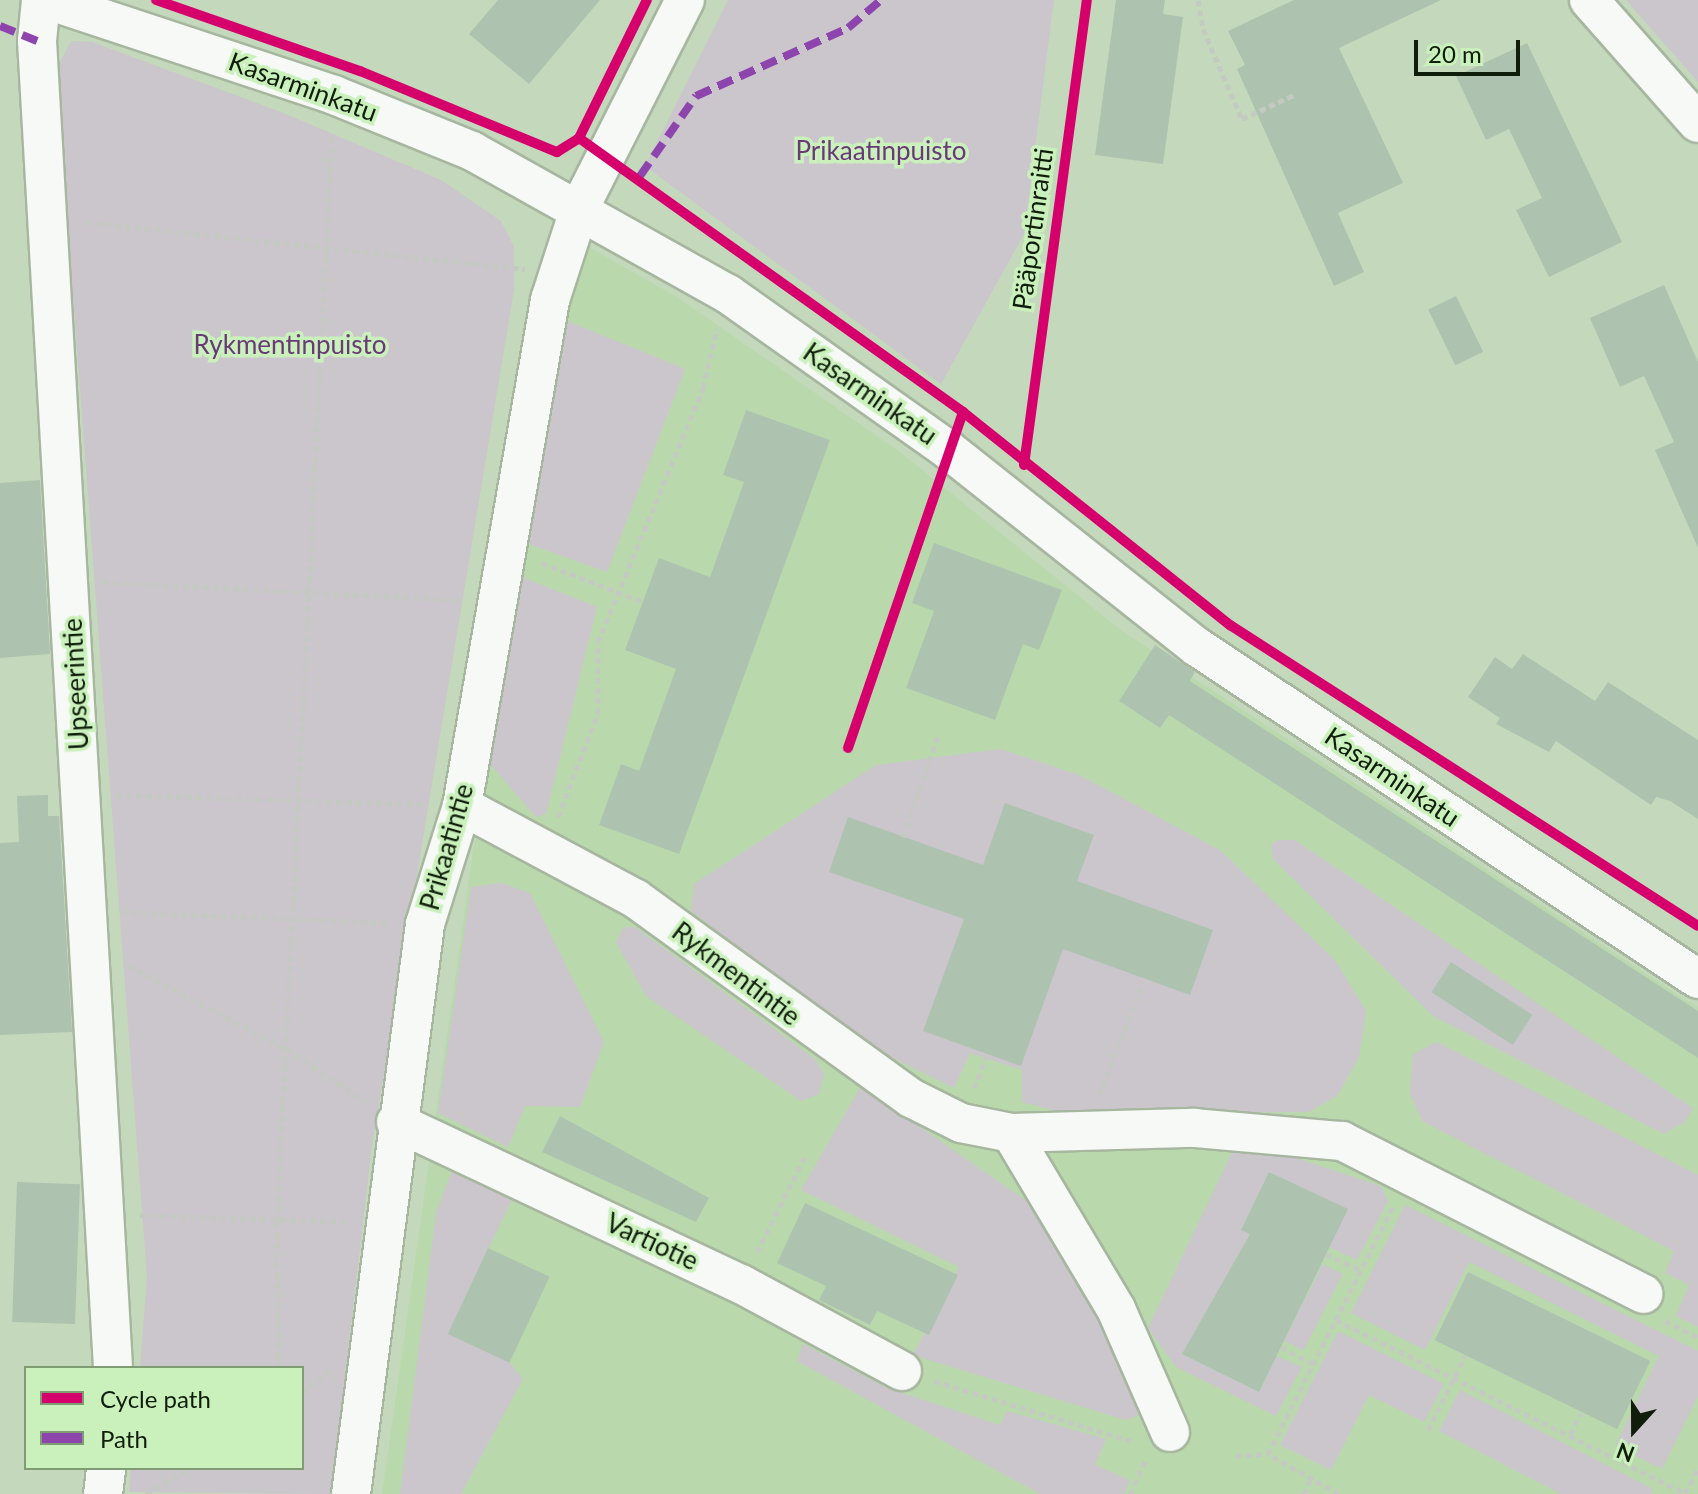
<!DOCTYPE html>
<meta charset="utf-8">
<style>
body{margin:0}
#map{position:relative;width:1698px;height:1494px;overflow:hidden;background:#c4d8bc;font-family:Lato,sans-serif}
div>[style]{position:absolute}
.built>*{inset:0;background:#b9d9ad}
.green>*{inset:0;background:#cbc5cc;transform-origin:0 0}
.building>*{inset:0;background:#adc3af;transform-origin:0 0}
.path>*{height:5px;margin-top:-2.5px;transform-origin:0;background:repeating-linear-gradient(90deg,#c4cac2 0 6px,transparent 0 10px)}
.roads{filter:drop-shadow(2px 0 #a6b69f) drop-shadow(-2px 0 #a6b69f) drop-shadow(0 2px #a6b69f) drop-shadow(0 -2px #a6b69f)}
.minor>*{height:38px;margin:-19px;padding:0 19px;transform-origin:19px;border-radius:19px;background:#f6f9f5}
.quiet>*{height:8px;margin-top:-4px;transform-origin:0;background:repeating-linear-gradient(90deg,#8e44ad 0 16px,transparent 0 24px)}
.cycleway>*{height:10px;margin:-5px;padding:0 5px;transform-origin:5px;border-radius:5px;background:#d6006c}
span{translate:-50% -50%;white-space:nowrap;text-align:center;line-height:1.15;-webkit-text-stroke:7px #caf1bc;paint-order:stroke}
.street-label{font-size:26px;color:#0f1d0a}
.park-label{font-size:26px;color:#693978}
.legend{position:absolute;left:24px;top:1366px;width:280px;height:104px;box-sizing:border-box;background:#caf1bc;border:2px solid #7f9c75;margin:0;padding:10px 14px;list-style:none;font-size:24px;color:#0f1d0a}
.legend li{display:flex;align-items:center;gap:16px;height:40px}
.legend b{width:40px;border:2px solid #7f9c75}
.north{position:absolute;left:1594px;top:1390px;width:80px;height:80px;-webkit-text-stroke:6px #caf1bc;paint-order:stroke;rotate:201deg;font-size:22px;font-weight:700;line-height:32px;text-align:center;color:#0f1d0a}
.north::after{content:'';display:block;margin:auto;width:28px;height:36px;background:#0f1d0a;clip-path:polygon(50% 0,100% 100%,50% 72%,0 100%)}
.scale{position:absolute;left:1414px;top:40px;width:106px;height:36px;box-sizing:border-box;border:4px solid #0f1d0a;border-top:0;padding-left:10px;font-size:24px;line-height:28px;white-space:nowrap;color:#0f1d0a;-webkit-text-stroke:6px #caf1bc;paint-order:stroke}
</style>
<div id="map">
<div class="built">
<i style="clip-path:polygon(587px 246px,677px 297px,900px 452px,1122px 631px,1698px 1008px,1698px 1494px,382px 1494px,548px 324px)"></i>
</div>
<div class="green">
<i style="clip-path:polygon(728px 0,1054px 0,1024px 234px,941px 384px,645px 166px)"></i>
<i style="clip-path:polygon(1626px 0,1698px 0,1698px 82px)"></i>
<i style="clip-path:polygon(71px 41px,92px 42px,286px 114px,441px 180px,501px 221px,514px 247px,514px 289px,372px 1146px,331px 1494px,129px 1492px,131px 1468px,302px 1468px,302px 1368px,140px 1368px,147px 1277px,56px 70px)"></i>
<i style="clip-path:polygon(565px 320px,685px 369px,607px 572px,520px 541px)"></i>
<i style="clip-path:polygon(517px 575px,597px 607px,546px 814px,536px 817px,488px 762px)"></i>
<i style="clip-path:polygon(1001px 749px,1079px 775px,1220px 850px,1335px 960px,1366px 1011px,1359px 1057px,1337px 1096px,1309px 1112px,1069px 1114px,1022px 1102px,1022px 1070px,970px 1053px,954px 1088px,874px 1049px,691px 911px,694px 884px,876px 765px)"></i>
<i style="clip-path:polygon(1278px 840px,1295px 840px,1693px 1108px,1686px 1121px,1664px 1134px,1433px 1016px,1273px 859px,1271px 844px)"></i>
<i style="clip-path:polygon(501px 883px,530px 893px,604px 1042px,580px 1107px,525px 1106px,508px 1147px,438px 1113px,471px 887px)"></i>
<i style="clip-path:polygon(624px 927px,635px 927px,815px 1059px,824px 1074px,819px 1094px,801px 1101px,646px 996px,616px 942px)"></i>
<i style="clip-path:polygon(1437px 1042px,1698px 1175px,1698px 1327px,1676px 1316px,1689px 1285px,1665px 1273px,1674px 1251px,1422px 1121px,1410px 1094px,1413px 1054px)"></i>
<i style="clip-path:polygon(861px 1086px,1047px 1215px,1143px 1393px,1137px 1416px,1125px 1420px,913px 1355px,959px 1267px,801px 1190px)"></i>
<i style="clip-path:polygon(1234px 1148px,1281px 1153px,1381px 1186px,1388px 1201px,1357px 1260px,1329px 1247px,1347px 1209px,1269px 1172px,1241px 1229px,1250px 1234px,1182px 1354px,1259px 1392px,1277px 1356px,1302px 1367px,1276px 1416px,1176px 1367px,1148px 1328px)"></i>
<i style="clip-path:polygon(453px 1168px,514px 1195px,448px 1334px,509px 1362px,523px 1379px,461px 1494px,400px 1494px,436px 1213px)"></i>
<i style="clip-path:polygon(1405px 1205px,1698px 1351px,1698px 1396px,1662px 1469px,1615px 1446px,1659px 1356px,1469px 1262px,1425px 1350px,1351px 1313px)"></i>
<i style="left:1323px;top:1264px;width:22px;height:86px;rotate:27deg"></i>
<i style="clip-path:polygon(1338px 1331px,1444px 1384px,1424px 1422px,1369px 1395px,1331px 1470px,1280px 1445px)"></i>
<i style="clip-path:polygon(803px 1344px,887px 1388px,1000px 1425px,1007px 1411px,1106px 1439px,1095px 1465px,1130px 1480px,1124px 1494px,1040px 1494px,797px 1361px)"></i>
<i style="clip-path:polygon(1460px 1390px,1653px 1489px,1651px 1494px,1561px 1494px,1439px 1431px)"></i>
</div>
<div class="building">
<i style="clip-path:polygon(498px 0,600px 0,529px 84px,469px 34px)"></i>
<i style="clip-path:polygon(1116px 0,1165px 0,1163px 14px,1183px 17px,1163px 164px,1095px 155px)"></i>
<i style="clip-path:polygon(1294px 0,1441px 0,1339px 48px,1403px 183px,1338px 213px,1364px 272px,1334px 286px,1237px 69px,1245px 65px,1228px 31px)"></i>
<i style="clip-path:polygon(1527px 43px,1622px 242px,1549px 277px,1516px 210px,1542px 198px,1509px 129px,1486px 140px,1456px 76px)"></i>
<i style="clip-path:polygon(1664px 285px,1698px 362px,1698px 548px,1655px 450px,1674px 442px,1644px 376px,1620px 387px,1590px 318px)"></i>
<i style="left:1456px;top:296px;width:62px;height:31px;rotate:64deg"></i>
<i style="clip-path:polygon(746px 410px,830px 440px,679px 854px,599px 825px,621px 764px,639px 771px,676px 669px,625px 650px,659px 558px,710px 577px,744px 482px,723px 475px)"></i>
<i style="clip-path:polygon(40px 480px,50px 654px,0 658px,0 483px)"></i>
<i style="clip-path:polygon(934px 543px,1062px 590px,1039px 650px,1023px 644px,995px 720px,906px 688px,934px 611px,912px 603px)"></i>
<i style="clip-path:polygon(1155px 645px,1195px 672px,1190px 681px,1698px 1011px,1698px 1058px,1169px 715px,1160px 728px,1119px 701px)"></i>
<i style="clip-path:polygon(1523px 654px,1595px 701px,1608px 682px,1698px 740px,1698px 819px,1670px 801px,1656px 797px,1651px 805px,1556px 741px,1549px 752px,1496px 724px,1500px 718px,1468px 697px,1495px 657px,1512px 669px)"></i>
<i style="clip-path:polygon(48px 795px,48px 816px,59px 816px,72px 1032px,0 1035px,0 843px,19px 842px,17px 796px)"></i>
<i style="clip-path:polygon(1005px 803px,1094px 835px,1077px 881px,1213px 930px,1190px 995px,1063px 949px,1021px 1066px,923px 1031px,964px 919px,829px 872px,848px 817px,983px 865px)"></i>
<i style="left:1451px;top:962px;width:97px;height:36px;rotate:33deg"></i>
<i style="clip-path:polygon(560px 1116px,709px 1198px,696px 1222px,542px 1152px)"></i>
<i style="clip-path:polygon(1269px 1172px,1348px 1209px,1259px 1392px,1182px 1354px,1250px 1234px,1241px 1230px)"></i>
<i style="left:17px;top:1182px;width:63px;height:140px;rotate:2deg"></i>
<i style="clip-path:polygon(805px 1203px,958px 1275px,929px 1335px,877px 1311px,870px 1325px,819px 1300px,826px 1286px,777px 1263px)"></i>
<i style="left:488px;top:1248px;width:68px;height:95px;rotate:25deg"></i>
<i style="left:1468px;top:1272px;width:203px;height:76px;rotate:26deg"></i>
</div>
<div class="path">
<i style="left:1198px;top:0;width:29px;rotate:80deg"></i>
<i style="left:1203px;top:29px;width:98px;rotate:66.6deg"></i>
<i style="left:1242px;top:119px;width:60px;rotate:-24.8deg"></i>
<i style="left:85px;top:222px;width:442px;rotate:6.1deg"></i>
<i style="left:542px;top:563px;width:108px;rotate:21.1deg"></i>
<i style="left:103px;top:582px;width:358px;rotate:2.9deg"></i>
<i style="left:116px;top:795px;width:309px;rotate:1.7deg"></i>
<i style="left:558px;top:817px;width:111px;rotate:-69deg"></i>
<i style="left:598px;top:713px;width:71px;rotate:-90deg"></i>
<i style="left:598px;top:642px;width:275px;rotate:-67.5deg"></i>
<i style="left:703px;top:388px;width:61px;rotate:-76.7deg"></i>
<i style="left:903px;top:837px;width:107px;rotate:-70.9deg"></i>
<i style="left:121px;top:912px;width:270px;rotate:2.3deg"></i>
<i style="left:128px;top:966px;width:179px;rotate:27.6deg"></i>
<i style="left:287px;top:1049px;width:94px;rotate:34.2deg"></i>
<i style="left:974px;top:1088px;width:37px;rotate:-68deg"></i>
<i style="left:1099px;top:1095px;width:116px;rotate:-68.3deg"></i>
<i style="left:140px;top:1215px;width:210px;rotate:1.9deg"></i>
<i style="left:757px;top:1252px;width:107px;rotate:-63.4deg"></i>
<i style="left:1326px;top:1254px;width:38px;rotate:25deg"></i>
<i style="left:1336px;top:1320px;width:392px;rotate:26.4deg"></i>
<i style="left:1665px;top:1321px;width:37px;rotate:26deg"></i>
<i style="left:1281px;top:1347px;width:36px;rotate:28deg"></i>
<i style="left:278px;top:1368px;width:147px;rotate:-90.4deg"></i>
<i style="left:277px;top:1221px;width:1088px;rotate:-87.1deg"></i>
<i style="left:934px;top:1381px;width:210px;rotate:16.9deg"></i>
<i style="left:302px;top:1393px;width:35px;rotate:-40deg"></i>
<i style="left:1428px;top:1430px;width:83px;rotate:-63.4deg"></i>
<i style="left:1570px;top:1434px;width:24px;rotate:-62deg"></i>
<i style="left:1236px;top:1456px;width:32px;rotate:-4deg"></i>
<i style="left:1685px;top:1493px;width:27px;rotate:-62deg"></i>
<i style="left:146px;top:1494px;width:50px;rotate:-31.2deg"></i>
<i style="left:1130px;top:1494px;width:38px;rotate:-65deg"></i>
<i style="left:1304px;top:1494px;width:17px;rotate:-65deg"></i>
<i style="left:1339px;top:1494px;width:81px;rotate:-150.6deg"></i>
<i style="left:1268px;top:1454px;width:277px;rotate:-63.2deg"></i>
</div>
<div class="roads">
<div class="minor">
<i style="left:41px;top:0;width:41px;rotate:95.6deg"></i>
<i style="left:37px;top:41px;width:1329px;rotate:86.72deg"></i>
<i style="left:47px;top:0;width:302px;rotate:18.3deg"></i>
<i style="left:334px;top:95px;width:149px;rotate:22.1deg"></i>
<i style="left:472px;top:151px;width:293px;rotate:29.2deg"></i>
<i style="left:728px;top:294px;width:268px;rotate:35.3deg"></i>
<i style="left:947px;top:449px;width:319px;rotate:38.4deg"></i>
<i style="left:1197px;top:647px;width:601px;rotate:33.53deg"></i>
<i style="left:1589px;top:0;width:164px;rotate:48.5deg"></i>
<i style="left:462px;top:806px;width:197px;rotate:28.1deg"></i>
<i style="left:636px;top:899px;width:339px;rotate:35.9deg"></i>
<i style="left:911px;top:1098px;width:56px;rotate:26.6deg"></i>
<i style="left:961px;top:1123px;width:51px;rotate:11.3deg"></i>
<i style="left:396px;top:1122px;width:381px;rotate:25.2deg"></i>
<i style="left:741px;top:1284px;width:183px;rotate:28.4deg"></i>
<i style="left:1170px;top:1432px;width:134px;rotate:-113.7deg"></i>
<i style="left:1116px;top:1309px;width:205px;rotate:-120.8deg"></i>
<i style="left:1011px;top:1133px;width:184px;rotate:-1.6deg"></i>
<i style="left:1195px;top:1128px;width:148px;rotate:5.1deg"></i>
<i style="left:1342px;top:1141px;width:338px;rotate:26.9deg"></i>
<i style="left:103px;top:1494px;width:26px;rotate:-83deg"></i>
<i style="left:351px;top:1494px;width:575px;rotate:-82.6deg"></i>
<i style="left:425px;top:924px;width:124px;rotate:-72.6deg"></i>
<i style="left:462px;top:806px;width:514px;rotate:-80.13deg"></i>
<i style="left:550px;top:300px;width:98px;rotate:-72.1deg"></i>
<i style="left:580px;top:207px;width:232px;rotate:-63.1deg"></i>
</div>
</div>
<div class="quiet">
<i style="left:0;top:26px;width:40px;rotate:22deg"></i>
<i style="left:640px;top:176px;width:98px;rotate:-55deg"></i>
<i style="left:696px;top:96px;width:167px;rotate:-24.1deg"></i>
<i style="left:848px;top:28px;width:43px;rotate:-40.3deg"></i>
</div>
<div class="cycleway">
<i style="left:156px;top:0;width:216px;rotate:19.2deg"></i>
<i style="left:360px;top:71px;width:213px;rotate:22.4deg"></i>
<i style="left:557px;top:152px;width:26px;rotate:-32deg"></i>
<i style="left:579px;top:138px;width:154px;rotate:-63.8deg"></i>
<i style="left:579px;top:138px;width:472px;rotate:35.5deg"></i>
<i style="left:963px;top:412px;width:342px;rotate:38.6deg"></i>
<i style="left:1230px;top:625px;width:556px;rotate:32.75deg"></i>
<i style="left:1024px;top:465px;width:469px;rotate:-82.3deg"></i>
<i style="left:848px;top:748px;width:355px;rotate:-71.1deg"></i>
</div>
<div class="street-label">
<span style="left:303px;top:87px;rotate:20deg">Kasarminkatu</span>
<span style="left:1033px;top:229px;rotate:-82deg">Pääportinraitti</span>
<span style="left:870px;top:394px;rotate:35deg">Kasarminkatu</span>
<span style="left:76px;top:684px;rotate:-93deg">Upseerintie</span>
<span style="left:1392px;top:777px;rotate:34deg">Kasarminkatu</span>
<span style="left:447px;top:847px;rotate:-74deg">Prikaatintie</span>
<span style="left:736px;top:974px;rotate:37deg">Rykmentintie</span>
<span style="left:652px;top:1242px;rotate:25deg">Vartiotie</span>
</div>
<div class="park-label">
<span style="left:881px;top:151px">Prikaatinpuisto</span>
<span style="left:290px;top:345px">Rykmentinpuisto</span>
</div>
<ul class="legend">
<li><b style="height:10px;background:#d6006c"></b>Cycle path</li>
<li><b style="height:10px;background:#8e44ad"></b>Path</li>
</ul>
<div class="north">N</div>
<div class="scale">20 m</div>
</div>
